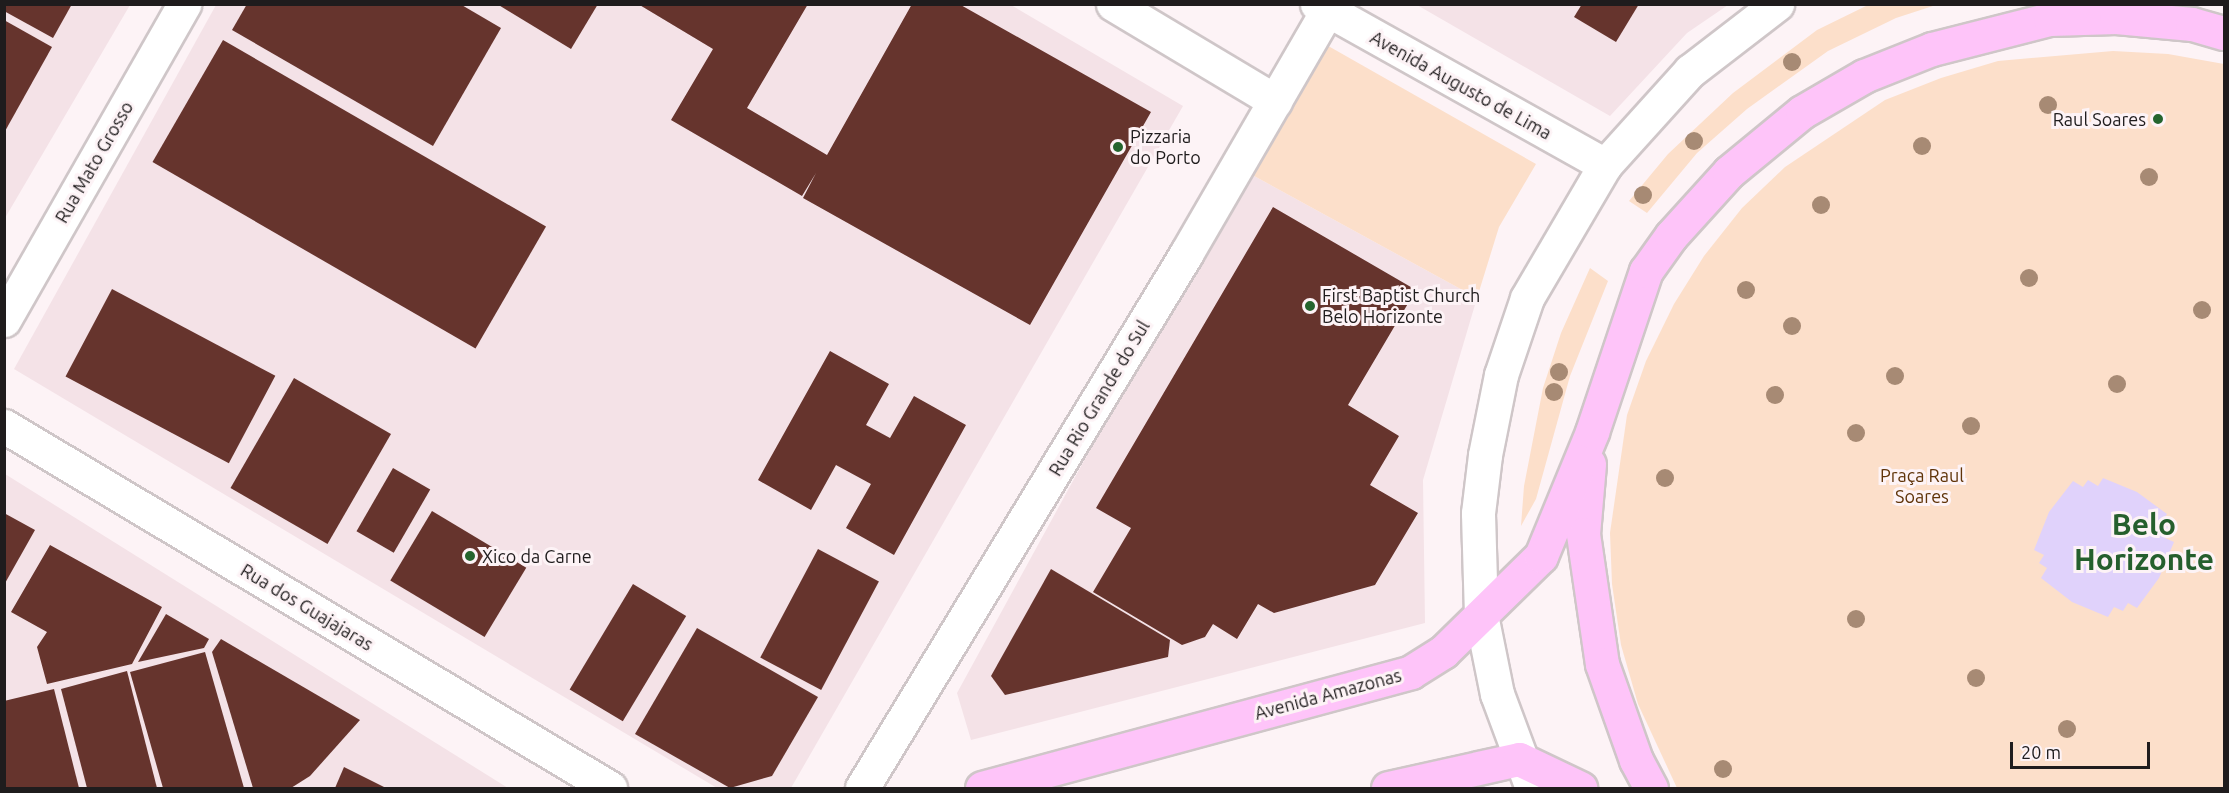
<!DOCTYPE html>
<meta charset="utf-8">
<style>
body{margin:0}
#map{position:relative;width:2229px;height:793px;overflow:hidden;background:#fdf3f6;font-family:Ubuntu,sans-serif}
div>[style]{position:absolute}
.built>*{inset:0;background:#f4e2e7}
.green>*{inset:0;background:#fcdfca}
.water>*{inset:0;background:#e0d2fb}
.building>*{inset:0;background:#66342d;transform-origin:0 0}
.roads{filter:drop-shadow(2px 0 #cfc6c8) drop-shadow(-2px 0 #cfc6c8) drop-shadow(0 2px #cfc6c8) drop-shadow(0 -2px #cfc6c8)}
.street>*{height:33px;margin:-16.5px;padding:0 16.5px;transform-origin:16.5px;border-radius:16.5px;background:#fff}
.secondary>*{height:33px;margin:-16.5px;padding:0 16.5px;transform-origin:16.5px;border-radius:16.5px;background:#fff}
.primary>*{height:33px;margin:-16.5px;padding:0 16.5px;transform-origin:16.5px;border-radius:16.5px;background:#fec4f9}
.trees>*{width:18px;height:18px;margin:-9px;border-radius:50%;background:#a78a74}
.dots>*{width:16px;height:16px;translate:-50% -50%;box-sizing:border-box;border:3px solid #fdf3f6;border-radius:50%}
span{translate:-50% -50%;white-space:nowrap;text-align:center;line-height:1.15;-webkit-text-stroke:6px #fdf3f6;paint-order:stroke}
.street-label{font-size:18px;color:#1f1c1d}
.poi-label{font-size:18px;color:#1f1c1d}
.right{translate:-100% -50%;text-align:right}
.left{translate:0 -50%;text-align:left}
.park-label{font-size:18px;color:#603409}
.town-label{font-size:30px;color:#255f2d;font-weight:700}
.frame{position:absolute;inset:0;border:6px solid #1f1c1d;pointer-events:none}
.scale{position:absolute;left:2010px;top:742px;width:140px;height:27px;box-sizing:border-box;border:3px solid #1f1c1d;border-top:0;padding-left:8px;font-size:18px;line-height:21px;white-space:nowrap;color:#1f1c1d;-webkit-text-stroke:4px #fdf3f6;paint-order:stroke}
</style>
<div id="map">
<div class="built">
<i style="clip-path:polygon(5px 5px,130px 5px,5px 218px)"></i>
<i style="clip-path:polygon(216px 5px,1011px 5px,1183px 106px,791px 788px,717px 788px,14px 369px)"></i>
<i style="clip-path:polygon(1417px 5px,1728px 5px,1687px 33px,1610px 116px)"></i>
<i style="clip-path:polygon(1243px 170px,1477px 298px,1423px 480px,1425px 623px,971px 740px,957px 693px)"></i>
<i style="clip-path:polygon(5px 474px,508px 788px,5px 788px)"></i>
</div>
<div class="green">
<i style="clip-path:polygon(1868px 5px,1936px 5px,1896px 18px,1828px 51px,1747px 109px,1697px 153px,1647px 213px,1629px 201px,1668px 154px,1733px 93px,1817px 30px)"></i>
<i style="clip-path:polygon(1323px 43px,1536px 164px,1499px 227px,1477px 298px,1243px 170px)"></i>
<i style="clip-path:polygon(2113px 51px,2168px 54px,2224px 64px,2224px 788px,1677px 788px,1638px 704px,1621px 645px,1612px 584px,1610px 533px,1627px 415px,1646px 361px,1674px 304px,1704px 256px,1742px 208px,1785px 167px,1885px 100px,1941px 78px,1998px 61px)"></i>
<i style="clip-path:polygon(1590px 268px,1608px 281px,1570px 376px,1536px 499px,1521px 526px,1524px 486px,1543px 388px,1561px 333px)"></i>
</div>
<div class="water">
<i style="clip-path:polygon(2103px 478px,2137px 492px,2167px 514px,2161px 523px,2170px 528px,2165px 538px,2174px 542px,2159px 578px,2137px 608px,2128px 603px,2123px 611px,2114px 607px,2108px 617px,2072px 602px,2041px 578px,2047px 568px,2039px 563px,2044px 555px,2034px 550px,2049px 512px,2073px 481px,2083px 487px,2088px 480px,2098px 486px)"></i>
</div>
<div class="building">
<i style="clip-path:polygon(4px 4px,72px 4px,53px 38px,4px 11px)"></i>
<i style="clip-path:polygon(247px 4px,460px 4px,501px 28px,433px 146px,232px 30px)"></i>
<i style="clip-path:polygon(497px 4px,598px 4px,571px 49px)"></i>
<i style="clip-path:polygon(638px 4px,808px 4px,747px 108px,827px 155px,912px 4px,959px 4px,1151px 112px,1030px 325px,803px 198px,816px 173px,802px 196px,671px 120px,713px 49px)"></i>
<i style="clip-path:polygon(1582px 4px,1639px 4px,1616px 42px,1574px 17px)"></i>
<i style="clip-path:polygon(4px 20px,52px 47px,4px 133px)"></i>
<i style="left:223px;top:40px;width:373px;height:141px;rotate:30deg"></i>
<i style="clip-path:polygon(1273px 207px,1416px 290px,1348px 405px,1399px 436px,1370px 485px,1418px 513px,1375px 585px,1274px 613px,1258px 604px,1237px 639px,1213px 624px,1205px 637px,1182px 645px,1093px 592px,1131px 528px,1096px 508px)"></i>
<i style="left:112px;top:289px;width:185px;height:99px;rotate:28deg"></i>
<i style="clip-path:polygon(830px 351px,889px 384px,866px 425px,890px 438px,914px 396px,966px 425px,894px 555px,846px 528px,871px 484px,836px 465px,811px 510px,758px 480px)"></i>
<i style="left:294px;top:378px;width:112px;height:127px;rotate:30deg"></i>
<i style="left:393px;top:468px;width:43px;height:73px;rotate:30deg"></i>
<i style="left:432px;top:511px;width:110px;height:81px;rotate:31deg"></i>
<i style="clip-path:polygon(4px 513px,35px 530px,4px 585px)"></i>
<i style="clip-path:polygon(50px 545px,162px 607px,132px 664px,47px 684px,37px 647px,47px 632px,11px 612px)"></i>
<i style="left:818px;top:549px;width:69px;height:123px;rotate:28deg"></i>
<i style="clip-path:polygon(1051px 569px,1170px 640px,1168px 657px,1005px 695px,991px 676px)"></i>
<i style="left:633px;top:584px;width:62px;height:123px;rotate:31deg"></i>
<i style="clip-path:polygon(166px 614px,209px 639px,204px 648px,138px 662px)"></i>
<i style="clip-path:polygon(697px 628px,818px 697px,772px 776px,730px 788px,635px 734px)"></i>
<i style="clip-path:polygon(221px 639px,360px 720px,310px 776px,291px 788px,253px 788px,212px 652px)"></i>
<i style="clip-path:polygon(205px 652px,244px 788px,163px 788px,130px 672px)"></i>
<i style="clip-path:polygon(127px 671px,157px 788px,87px 788px,61px 689px)"></i>
<i style="clip-path:polygon(54px 689px,79px 788px,4px 788px,4px 701px)"></i>
<i style="clip-path:polygon(344px 767px,386px 788px,335px 788px)"></i>
</div>
<div class="roads">
<div class="street">
<i style="left:4px;top:320px;width:364px;rotate:-60.3deg"></i>
<i style="left:4px;top:426px;width:706px;rotate:30.85deg"></i>
</div>
<div class="secondary">
<i style="left:1113px;top:4px;width:189px;rotate:30.9deg"></i>
<i style="left:1317px;top:4px;width:330px;rotate:29.2deg"></i>
<i style="left:862px;top:788px;width:625px;rotate:-58.75deg"></i>
<i style="left:1186px;top:254px;width:289px;rotate:-59.9deg"></i>
<i style="left:1532px;top:788px;width:100px;rotate:-110.4deg"></i>
<i style="left:1497px;top:694px;width:81px;rotate:-101.4deg"></i>
<i style="left:1481px;top:615px;width:102px;rotate:-91.7deg"></i>
<i style="left:1478px;top:513px;width:58px;rotate:-83.1deg"></i>
<i style="left:1485px;top:455px;width:82px;rotate:-78.7deg"></i>
<i style="left:1501px;top:375px;width:81px;rotate:-71.3deg"></i>
<i style="left:1527px;top:298px;width:154px;rotate:-59.6deg"></i>
<i style="left:1605px;top:165px;width:127px;rotate:-47.9deg"></i>
<i style="left:1690px;top:71px;width:110px;rotate:-37.6deg"></i>
</div>
<div class="primary">
<i style="left:1589px;top:464px;width:70px;rotate:94.9deg"></i>
<i style="left:1583px;top:534px;width:131px;rotate:81.7deg"></i>
<i style="left:1602px;top:664px;width:102px;rotate:70.5deg"></i>
<i style="left:1636px;top:760px;width:32px;rotate:62deg"></i>
<i style="left:982px;top:788px;width:444px;rotate:-15.1deg"></i>
<i style="left:1411px;top:672px;width:38px;rotate:-32deg"></i>
<i style="left:1443px;top:652px;width:137px;rotate:-44.4deg"></i>
<i style="left:1541px;top:556px;width:134px;rotate:-67.6deg"></i>
<i style="left:1592px;top:432px;width:170px;rotate:-71.5deg"></i>
<i style="left:1646px;top:271px;width:43px;rotate:-54.5deg"></i>
<i style="left:1671px;top:236px;width:86px;rotate:-47.8deg"></i>
<i style="left:1729px;top:172px;width:94px;rotate:-39.4deg"></i>
<i style="left:1802px;top:112px;width:72px;rotate:-30.1deg"></i>
<i style="left:1864px;top:76px;width:73px;rotate:-21.7deg"></i>
<i style="left:1932px;top:49px;width:122px;rotate:-14.3deg"></i>
<i style="left:2050px;top:19px;width:66px;rotate:-1.7deg"></i>
<i style="left:2116px;top:17px;width:76px;rotate:5.3deg"></i>
<i style="left:2192px;top:24px;width:33px;rotate:16deg"></i>
<i style="left:1388px;top:788px;width:134px;rotate:-12.5deg"></i>
<i style="left:1519px;top:759px;width:68px;rotate:25.4deg"></i>
</div>
</div>
<div class="trees">
<i style="left:1792px;top:62px"></i>
<i style="left:2048px;top:105px"></i>
<i style="left:1694px;top:141px"></i>
<i style="left:1922px;top:146px"></i>
<i style="left:2149px;top:177px"></i>
<i style="left:1643px;top:195px"></i>
<i style="left:1821px;top:205px"></i>
<i style="left:2029px;top:278px"></i>
<i style="left:1746px;top:290px"></i>
<i style="left:2202px;top:310px"></i>
<i style="left:1792px;top:326px"></i>
<i style="left:1559px;top:372px"></i>
<i style="left:1895px;top:376px"></i>
<i style="left:2117px;top:384px"></i>
<i style="left:1554px;top:392px"></i>
<i style="left:1775px;top:395px"></i>
<i style="left:1971px;top:426px"></i>
<i style="left:1856px;top:433px"></i>
<i style="left:1665px;top:478px"></i>
<i style="left:1856px;top:619px"></i>
<i style="left:1976px;top:678px"></i>
<i style="left:2067px;top:729px"></i>
<i style="left:1723px;top:769px"></i>
</div>
<div class="dots">
<i style="left:2158px;top:119px;background:#25652e"></i>
<i style="left:1118px;top:147px;background:#25652e"></i>
<i style="left:1310px;top:306px;background:#25652e"></i>
<i style="left:470px;top:556px;background:#25652e"></i>
</div>
<div class="street-label">
<span style="left:1461px;top:85px;rotate:29deg">Avenida Augusto de Lima</span>
<span style="left:94px;top:162px;rotate:-60deg">Rua Mato Grosso</span>
<span style="left:1099px;top:398px;rotate:-59deg">Rua Rio Grande do Sul</span>
<span style="left:307px;top:607px;rotate:31deg">Rua dos Guajajaras</span>
<span style="left:1328px;top:694px;rotate:-15deg">Avenida Amazonas</span>
</div>
<div class="poi-label">
<span class="right" style="left:2146px;top:119px">Raul Soares</span>
<span class="left" style="left:1130px;top:147px">Pizzaria<br>do Porto</span>
<span class="left" style="left:1322px;top:306px">First Baptist Church<br>Belo Horizonte</span>
<span class="left" style="left:482px;top:556px">Xico da Carne</span>
</div>
<div class="park-label">
<span style="left:1922px;top:486px">Praça Raul<br>Soares</span>
</div>
<div class="town-label">
<span style="left:2144px;top:541px">Belo<br>Horizonte</span>
</div>
<div class="frame"></div>
<div class="scale">20 m</div>
</div>
